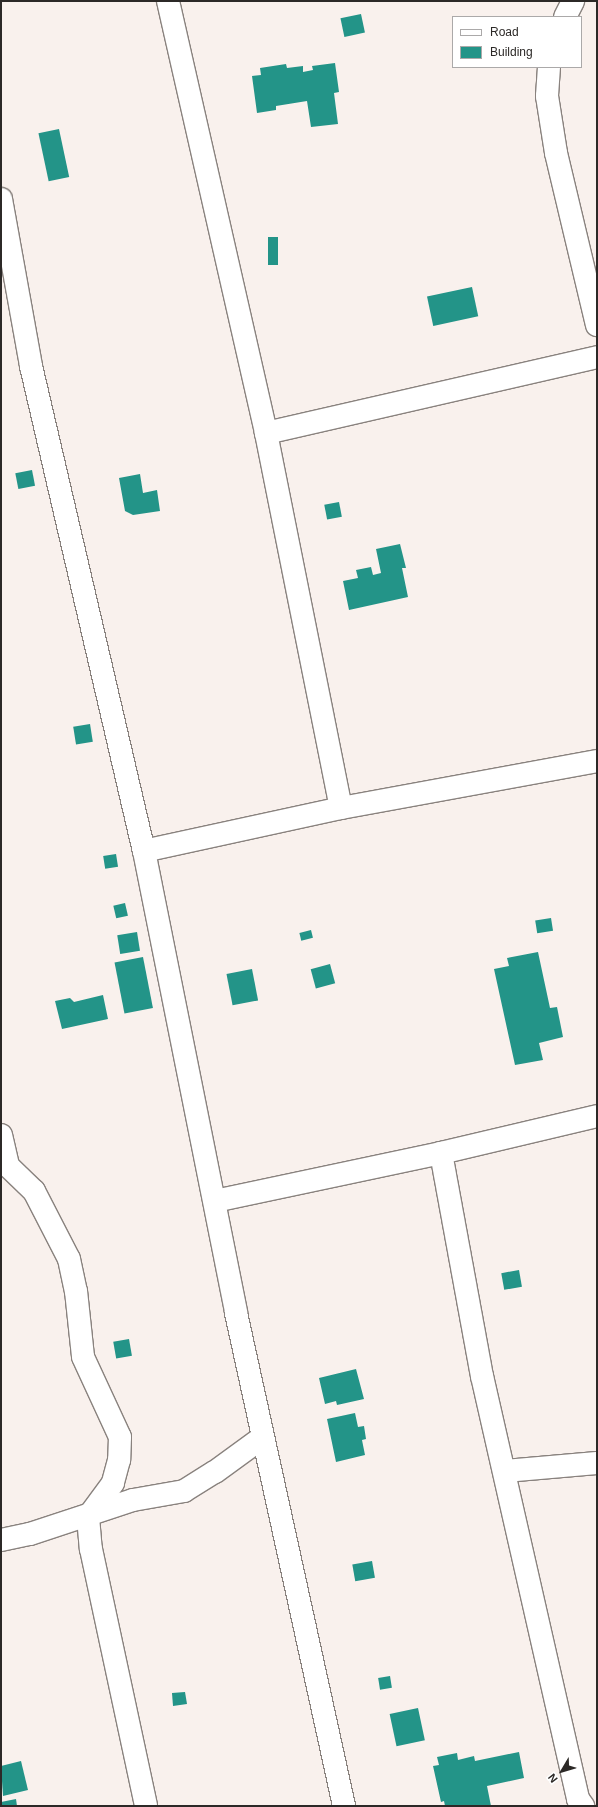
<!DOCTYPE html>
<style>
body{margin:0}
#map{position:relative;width:598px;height:1807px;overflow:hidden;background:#f9f1ed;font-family:Helvetica,sans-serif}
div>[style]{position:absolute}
.building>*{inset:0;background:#239488;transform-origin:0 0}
.roads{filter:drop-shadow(1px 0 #89827e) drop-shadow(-1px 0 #89827e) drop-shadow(0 1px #89827e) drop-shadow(0 -1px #89827e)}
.minor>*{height:22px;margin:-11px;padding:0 11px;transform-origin:11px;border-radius:11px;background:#fff}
span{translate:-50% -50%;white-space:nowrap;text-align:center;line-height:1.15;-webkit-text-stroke:4px #fff;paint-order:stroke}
.frame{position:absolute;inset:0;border:2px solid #2c2927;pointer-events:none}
.legend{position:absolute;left:452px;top:16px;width:130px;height:52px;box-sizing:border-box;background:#fff;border:1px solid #aba9a9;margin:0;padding:5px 7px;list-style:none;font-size:12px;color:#2c2927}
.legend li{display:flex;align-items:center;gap:8px;height:20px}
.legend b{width:20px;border:1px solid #aba9a9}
.north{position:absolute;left:542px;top:1751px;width:40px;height:40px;-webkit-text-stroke:3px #fff;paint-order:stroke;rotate:232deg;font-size:11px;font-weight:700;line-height:16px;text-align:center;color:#2c2927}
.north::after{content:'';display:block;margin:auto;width:14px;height:18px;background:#2c2927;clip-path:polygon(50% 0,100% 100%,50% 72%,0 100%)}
</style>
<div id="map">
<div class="building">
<i style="left:361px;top:14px;width:19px;height:21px;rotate:78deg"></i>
<i style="clip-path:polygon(335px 63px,339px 92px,334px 93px,338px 124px,311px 127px,307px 101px,276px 106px,276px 110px,257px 113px,252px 76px,261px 75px,260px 68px,286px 64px,287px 68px,303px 66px,303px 72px,313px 70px,312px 66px)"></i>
<i style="left:59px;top:129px;width:49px;height:21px;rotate:78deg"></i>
<i style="left:268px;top:237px;width:10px;height:28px"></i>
<i style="left:472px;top:287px;width:30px;height:46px;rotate:78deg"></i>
<i style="left:32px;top:470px;width:16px;height:17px;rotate:79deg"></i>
<i style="clip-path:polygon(140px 474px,143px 493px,157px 490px,160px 511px,133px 515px,125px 511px,119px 478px)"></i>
<i style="left:339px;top:502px;width:15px;height:15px;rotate:79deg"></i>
<i style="clip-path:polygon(400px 544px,406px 568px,402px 568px,408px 597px,349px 610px,343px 581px,358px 578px,356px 570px,371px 567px,373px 575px,381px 573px,376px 549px)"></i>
<i style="left:90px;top:724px;width:18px;height:17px;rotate:81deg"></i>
<i style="left:116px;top:854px;width:13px;height:13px;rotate:81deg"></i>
<i style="left:125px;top:903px;width:13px;height:12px;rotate:77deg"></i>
<i style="left:551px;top:918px;width:13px;height:16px;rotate:81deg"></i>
<i style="left:311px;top:930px;width:8px;height:12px;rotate:76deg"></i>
<i style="left:137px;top:932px;width:19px;height:20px;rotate:81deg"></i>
<i style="clip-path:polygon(538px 952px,550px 1008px,557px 1007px,563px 1037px,539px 1043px,543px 1060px,515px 1065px,494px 969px,509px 966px,507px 958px)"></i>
<i style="left:143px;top:957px;width:52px;height:29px;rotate:79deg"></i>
<i style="left:330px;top:964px;width:20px;height:20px;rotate:75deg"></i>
<i style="left:252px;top:969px;width:32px;height:26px;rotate:79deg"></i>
<i style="clip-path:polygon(103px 995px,108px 1019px,62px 1029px,55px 1001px,70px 998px,74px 1002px)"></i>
<i style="left:519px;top:1270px;width:17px;height:18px;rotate:80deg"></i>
<i style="left:129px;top:1339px;width:17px;height:16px;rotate:80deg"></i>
<i style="clip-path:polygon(356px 1369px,364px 1399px,337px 1405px,336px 1401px,325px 1404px,319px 1378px)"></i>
<i style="clip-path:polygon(355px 1413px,358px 1427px,364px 1426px,366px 1439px,362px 1440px,365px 1455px,336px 1462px,327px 1419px)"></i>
<i style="left:372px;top:1561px;width:17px;height:20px;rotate:80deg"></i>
<i style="left:390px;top:1676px;width:12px;height:12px;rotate:81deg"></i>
<i style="clip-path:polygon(185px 1692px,187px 1704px,173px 1706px,172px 1693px)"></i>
<i style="left:418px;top:1708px;width:33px;height:29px;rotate:78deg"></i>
<i style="clip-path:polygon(519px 1752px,524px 1778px,487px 1786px,491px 1806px,445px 1806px,444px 1801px,441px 1802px,433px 1766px,439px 1765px,437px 1757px,457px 1753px,458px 1760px,474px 1756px,475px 1761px)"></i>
<i style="clip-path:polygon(21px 1761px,28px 1790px,3px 1796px,1px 1766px)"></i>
<i style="clip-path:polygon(16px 1799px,17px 1806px,1px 1806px,1px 1802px)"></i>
</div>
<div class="roads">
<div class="minor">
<i style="left:168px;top:1px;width:443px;rotate:77.2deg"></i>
<i style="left:266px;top:433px;width:382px;rotate:78.7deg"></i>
<i style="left:565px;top:17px;width:18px;rotate:-63deg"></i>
<i style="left:549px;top:67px;width:29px;rotate:94deg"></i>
<i style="left:547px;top:96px;width:58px;rotate:81deg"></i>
<i style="left:556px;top:153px;width:177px;rotate:76.6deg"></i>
<i style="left:1px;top:199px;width:170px;rotate:79.8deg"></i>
<i style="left:31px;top:366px;width:498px;rotate:76.9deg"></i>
<i style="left:144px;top:851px;width:471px;rotate:78.7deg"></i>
<i style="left:236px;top:1313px;width:505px;rotate:77.64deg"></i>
<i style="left:266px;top:433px;width:340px;rotate:-12.9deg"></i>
<i style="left:144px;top:851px;width:202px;rotate:-12.3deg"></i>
<i style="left:341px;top:808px;width:260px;rotate:-10.4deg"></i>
<i style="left:1px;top:1135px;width:32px;rotate:77deg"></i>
<i style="left:8px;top:1166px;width:36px;rotate:44deg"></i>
<i style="left:34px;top:1191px;width:76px;rotate:62.8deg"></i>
<i style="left:69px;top:1259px;width:33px;rotate:78deg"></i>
<i style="left:76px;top:1291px;width:66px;rotate:83.9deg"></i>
<i style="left:83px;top:1357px;width:88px;rotate:65.2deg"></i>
<i style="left:120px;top:1437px;width:23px;rotate:92deg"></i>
<i style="left:119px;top:1460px;width:24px;rotate:105deg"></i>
<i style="left:113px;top:1483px;width:42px;rotate:126.3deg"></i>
<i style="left:88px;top:1517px;width:32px;rotate:85deg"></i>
<i style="left:91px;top:1549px;width:263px;rotate:77.9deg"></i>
<i style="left:441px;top:1153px;width:227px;rotate:79.6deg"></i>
<i style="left:482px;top:1376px;width:434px;rotate:77.2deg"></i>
<i style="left:578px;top:1799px;width:9px;rotate:54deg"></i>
<i style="left:215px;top:1201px;width:231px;rotate:-12deg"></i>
<i style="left:441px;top:1153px;width:160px;rotate:-13.3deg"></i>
<i style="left:505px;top:1471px;width:92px;rotate:-5deg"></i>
<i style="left:1px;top:1540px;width:30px;rotate:-12deg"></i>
<i style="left:30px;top:1534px;width:108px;rotate:-18.3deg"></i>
<i style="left:133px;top:1500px;width:52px;rotate:-10deg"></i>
<i style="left:184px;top:1491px;width:36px;rotate:-32deg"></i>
<i style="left:215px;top:1472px;width:59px;rotate:-36.1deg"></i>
</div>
</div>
<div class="frame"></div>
<ul class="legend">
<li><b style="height:5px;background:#fff"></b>Road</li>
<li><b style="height:11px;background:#239488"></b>Building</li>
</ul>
<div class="north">N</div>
</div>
